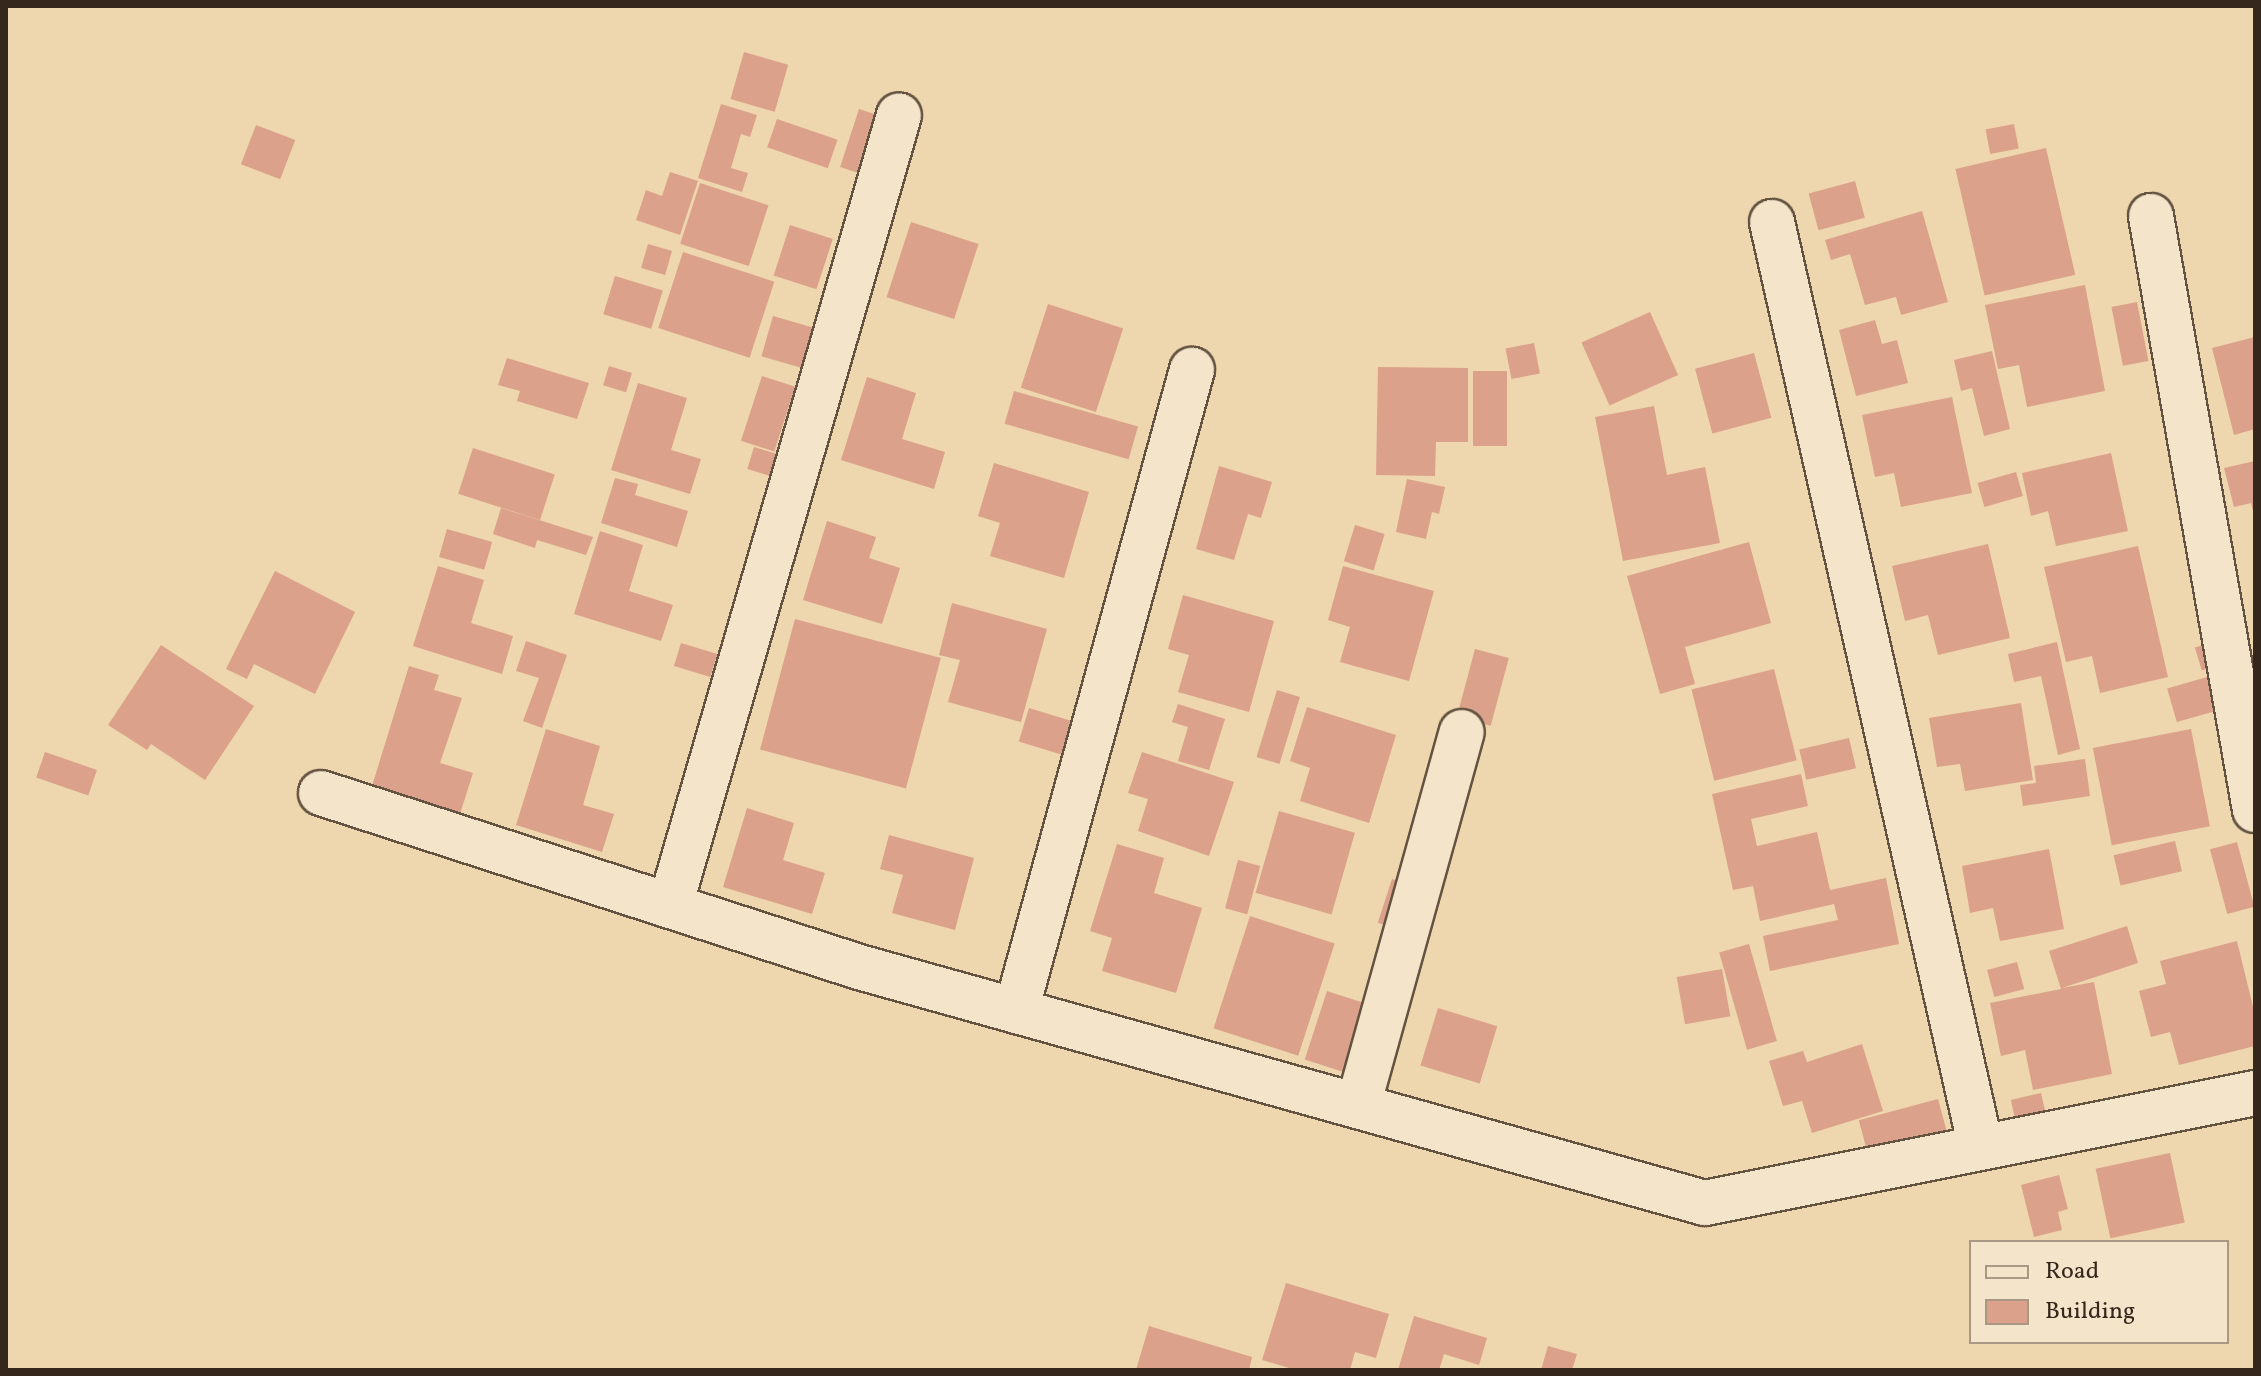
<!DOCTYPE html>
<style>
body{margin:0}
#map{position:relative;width:2261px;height:1376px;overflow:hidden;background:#eed6ae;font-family:Vollkorn,serif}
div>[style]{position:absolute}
.building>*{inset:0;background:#dba18a;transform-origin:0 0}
.roads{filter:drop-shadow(2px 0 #635340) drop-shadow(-2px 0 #635340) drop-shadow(0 2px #635340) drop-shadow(0 -2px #635340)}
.minor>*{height:44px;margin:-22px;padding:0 22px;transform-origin:22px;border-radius:22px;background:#f4e4ca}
span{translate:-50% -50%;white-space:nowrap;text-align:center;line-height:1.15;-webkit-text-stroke:7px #f4e4ca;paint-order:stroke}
.frame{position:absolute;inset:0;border:8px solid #35271c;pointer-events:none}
.legend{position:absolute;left:1969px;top:1240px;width:260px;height:104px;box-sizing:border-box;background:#f4e4ca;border:2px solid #a89884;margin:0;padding:10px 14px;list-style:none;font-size:24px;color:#35271c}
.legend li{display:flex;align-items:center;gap:16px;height:40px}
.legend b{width:40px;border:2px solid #a89884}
</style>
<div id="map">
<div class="building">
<i style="left:744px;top:52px;width:46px;height:49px;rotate:16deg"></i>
<i style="clip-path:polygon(721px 104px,757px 115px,750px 137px,741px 134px,731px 168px,748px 173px,742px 192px,698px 178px)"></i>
<i style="left:859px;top:109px;width:29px;height:61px;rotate:18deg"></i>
<i style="left:777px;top:119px;width:64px;height:30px;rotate:19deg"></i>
<i style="left:2014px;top:124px;width:25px;height:29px;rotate:79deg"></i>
<i style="left:256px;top:125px;width:42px;height:42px;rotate:21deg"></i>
<i style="left:2046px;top:148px;width:130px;height:93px;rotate:77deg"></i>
<i style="clip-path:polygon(670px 172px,698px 181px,680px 235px,636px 220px,646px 190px,662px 196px)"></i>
<i style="left:1855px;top:181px;width:38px;height:48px;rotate:75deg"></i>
<i style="left:700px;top:183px;width:72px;height:64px;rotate:18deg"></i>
<i style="clip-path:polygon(1922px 211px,1948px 302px,1901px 315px,1896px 297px,1865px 305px,1850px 254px,1831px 260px,1825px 240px)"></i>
<i style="left:911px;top:222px;width:71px;height:79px;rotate:18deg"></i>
<i style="left:790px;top:225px;width:45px;height:53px;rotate:18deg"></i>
<i style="left:648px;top:244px;width:25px;height:25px;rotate:16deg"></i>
<i style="left:683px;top:252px;width:96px;height:80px;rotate:18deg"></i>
<i style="left:615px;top:276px;width:50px;height:40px;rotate:17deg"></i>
<i style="clip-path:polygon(2085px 285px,2105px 391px,2027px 407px,2019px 365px,1998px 369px,1985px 305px)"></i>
<i style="left:2137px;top:302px;width:60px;height:26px;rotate:79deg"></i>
<i style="left:1048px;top:304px;width:79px;height:88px;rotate:18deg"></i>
<i style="left:1650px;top:312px;width:69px;height:75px;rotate:66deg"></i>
<i style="left:773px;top:316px;width:47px;height:42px;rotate:16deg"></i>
<i style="clip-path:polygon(1875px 320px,1882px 344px,1897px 340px,1908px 383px,1856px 396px,1839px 330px)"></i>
<i style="clip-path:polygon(2255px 337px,2255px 429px,2234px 435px,2212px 348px)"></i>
<i style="left:1534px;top:343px;width:31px;height:29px;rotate:79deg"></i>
<i style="clip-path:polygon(1992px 351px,2010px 429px,1984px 436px,1972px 388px,1961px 391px,1954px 360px)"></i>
<i style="left:1754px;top:353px;width:67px;height:61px;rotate:75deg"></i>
<i style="clip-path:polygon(507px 358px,589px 383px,577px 419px,517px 401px,520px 391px,498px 385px)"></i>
<i style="left:609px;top:366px;width:24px;height:20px;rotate:17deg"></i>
<i style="clip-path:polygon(1378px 367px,1468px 368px,1468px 442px,1436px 442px,1435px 476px,1376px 475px)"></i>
<i style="left:1473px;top:371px;width:34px;height:75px"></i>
<i style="left:762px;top:376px;width:35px;height:68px;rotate:18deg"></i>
<i style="clip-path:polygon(867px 377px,916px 393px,902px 439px,945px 452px,934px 489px,841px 460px)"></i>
<i style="clip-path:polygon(638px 383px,687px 398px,671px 450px,701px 459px,690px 494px,611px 470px)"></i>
<i style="left:1014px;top:391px;width:129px;height:34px;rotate:16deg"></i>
<i style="clip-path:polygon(1952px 397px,1972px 493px,1901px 507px,1894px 473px,1875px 477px,1862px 415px)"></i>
<i style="clip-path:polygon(1654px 406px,1667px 475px,1705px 467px,1720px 543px,1623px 561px,1595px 417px)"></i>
<i style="left:754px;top:447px;width:24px;height:23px;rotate:17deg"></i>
<i style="left:473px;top:448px;width:86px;height:48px;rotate:18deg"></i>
<i style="clip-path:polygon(2111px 453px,2128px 531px,2056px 546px,2048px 511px,2031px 516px,2022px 473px)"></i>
<i style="clip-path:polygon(2255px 461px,2255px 515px,2254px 515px,2251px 503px,2234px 507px,2224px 468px)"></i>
<i style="clip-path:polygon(994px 463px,1089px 492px,1064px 578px,990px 556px,1000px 523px,978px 516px)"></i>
<i style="clip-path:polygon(1219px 466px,1272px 482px,1261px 518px,1248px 514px,1234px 560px,1196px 549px)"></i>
<i style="left:2016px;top:472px;width:25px;height:40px;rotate:74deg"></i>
<i style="clip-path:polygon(615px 478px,638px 484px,635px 495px,688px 511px,677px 547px,601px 523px)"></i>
<i style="clip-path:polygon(1407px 479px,1445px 487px,1439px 514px,1432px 512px,1426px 539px,1396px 532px)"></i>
<i style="clip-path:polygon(501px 508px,593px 537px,586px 555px,537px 540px,535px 548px,493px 534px)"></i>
<i style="clip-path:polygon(827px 521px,876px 537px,869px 558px,900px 568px,882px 624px,803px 600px)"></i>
<i style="left:1355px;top:525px;width:31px;height:38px;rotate:17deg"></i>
<i style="left:447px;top:529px;width:47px;height:29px;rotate:16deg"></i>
<i style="clip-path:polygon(600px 531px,643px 545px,629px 591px,673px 605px,661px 641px,574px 614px)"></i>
<i style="clip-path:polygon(1749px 542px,1771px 623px,1685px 647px,1695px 684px,1660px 694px,1627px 576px)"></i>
<i style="clip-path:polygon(1988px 544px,2010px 638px,1938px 655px,1928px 615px,1905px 621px,1892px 566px)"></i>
<i style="clip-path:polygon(2138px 546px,2168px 677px,2100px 693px,2092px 656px,2066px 662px,2044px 567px)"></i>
<i style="clip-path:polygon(438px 566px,484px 580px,471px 623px,513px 636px,502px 674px,413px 646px)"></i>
<i style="clip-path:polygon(1343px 566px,1434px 591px,1409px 681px,1340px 662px,1350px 627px,1328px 620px)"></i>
<i style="clip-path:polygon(275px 571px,355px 612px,315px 694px,254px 664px,247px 679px,226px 669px)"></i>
<i style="clip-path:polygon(1183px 595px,1274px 621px,1249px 712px,1178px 692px,1189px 655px,1168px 649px)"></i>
<i style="clip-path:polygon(952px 603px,1047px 629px,1021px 722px,948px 702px,960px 660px,939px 655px)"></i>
<i style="left:795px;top:619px;width:151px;height:135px;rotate:15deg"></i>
<i style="clip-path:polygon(526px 641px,567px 655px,542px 728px,523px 721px,539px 678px,516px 671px)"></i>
<i style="clip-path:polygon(2057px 642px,2080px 749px,2058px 755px,2041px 676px,2014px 682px,2008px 654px)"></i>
<i style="left:2213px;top:642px;width:24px;height:19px;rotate:73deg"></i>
<i style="left:681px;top:643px;width:38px;height:24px;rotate:17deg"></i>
<i style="clip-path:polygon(161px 645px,254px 706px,205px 780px,151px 744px,147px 750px,108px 725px)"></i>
<i style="left:1475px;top:649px;width:35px;height:70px;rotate:15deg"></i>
<i style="clip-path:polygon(409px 666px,439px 675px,434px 690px,462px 698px,440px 763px,473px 773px,460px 814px,372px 786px)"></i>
<i style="left:1774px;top:669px;width:94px;height:85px;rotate:76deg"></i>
<i style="left:2221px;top:673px;width:35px;height:56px;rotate:74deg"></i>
<i style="left:1277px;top:690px;width:24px;height:70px;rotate:17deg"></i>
<i style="clip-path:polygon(2021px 703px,2033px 780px,1965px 791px,1960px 764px,1937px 767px,1929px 718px)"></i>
<i style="clip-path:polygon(1178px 704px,1225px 719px,1209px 770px,1178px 761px,1188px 727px,1172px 722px)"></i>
<i style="clip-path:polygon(1307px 707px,1396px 735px,1369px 823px,1300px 801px,1310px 768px,1290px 761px)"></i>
<i style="left:1029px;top:708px;width:47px;height:35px;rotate:17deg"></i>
<i style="clip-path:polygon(546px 729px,600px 746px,583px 805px,614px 814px,602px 852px,516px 825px)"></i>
<i style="left:2191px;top:729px;width:99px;height:100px;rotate:79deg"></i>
<i style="left:1849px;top:738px;width:31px;height:51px;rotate:77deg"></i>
<i style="left:45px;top:752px;width:55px;height:27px;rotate:19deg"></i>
<i style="clip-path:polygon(1142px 752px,1234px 782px,1209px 856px,1138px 831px,1148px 799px,1128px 793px)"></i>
<i style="clip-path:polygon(2085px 759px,2090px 796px,2023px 806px,2020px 785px,2036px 783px,2034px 766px)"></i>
<i style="clip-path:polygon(1801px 774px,1808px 806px,1751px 819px,1757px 846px,1817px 832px,1830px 890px,1886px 878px,1899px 944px,1770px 971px,1763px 936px,1838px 920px,1834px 904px,1760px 921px,1753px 886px,1733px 890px,1712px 794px)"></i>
<i style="clip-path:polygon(747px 808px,794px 823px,783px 860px,825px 873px,812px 914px,723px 887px)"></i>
<i style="left:1279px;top:811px;width:79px;height:85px;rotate:16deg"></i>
<i style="clip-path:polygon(889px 835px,974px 858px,955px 930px,892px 913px,903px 875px,880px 869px)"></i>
<i style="left:2175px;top:841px;width:31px;height:63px;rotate:77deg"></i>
<i style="left:2237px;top:842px;width:67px;height:28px;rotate:75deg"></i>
<i style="clip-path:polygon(1117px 844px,1164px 858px,1154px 893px,1202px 908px,1176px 993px,1102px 971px,1112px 938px,1090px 931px)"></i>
<i style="clip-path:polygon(2049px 849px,2064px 929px,2000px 941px,1993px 908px,1970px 913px,1962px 866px)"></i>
<i style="left:1238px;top:860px;width:23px;height:50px;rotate:15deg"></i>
<i style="left:1392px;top:879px;width:23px;height:46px;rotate:18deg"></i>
<i style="left:1250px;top:916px;width:89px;height:118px;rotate:18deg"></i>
<i style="clip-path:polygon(2127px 926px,2138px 963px,2062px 988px,2094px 982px,2112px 1074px,2033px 1090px,2025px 1050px,2001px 1056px,1990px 1003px,2061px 989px,2049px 951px)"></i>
<i style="clip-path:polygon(2237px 941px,2255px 1015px,2255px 1046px,2179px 1065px,2170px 1032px,2151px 1037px,2139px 991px,2166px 984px,2160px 961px)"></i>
<i style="left:1749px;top:944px;width:101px;height:31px;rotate:74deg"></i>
<i style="left:2017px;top:962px;width:28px;height:31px;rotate:75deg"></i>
<i style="left:1722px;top:969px;width:48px;height:46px;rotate:80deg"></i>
<i style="left:1327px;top:991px;width:52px;height:72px;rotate:18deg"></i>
<i style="left:1438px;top:1008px;width:62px;height:60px;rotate:17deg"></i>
<i style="clip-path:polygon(1862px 1044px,1883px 1111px,1812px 1133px,1802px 1101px,1783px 1106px,1769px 1061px,1803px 1051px,1807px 1062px)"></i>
<i style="left:2041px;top:1093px;width:28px;height:31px;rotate:77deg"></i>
<i style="left:1938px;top:1099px;width:35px;height:82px;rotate:75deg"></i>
<i style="left:2170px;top:1153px;width:71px;height:76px;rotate:78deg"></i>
<i style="clip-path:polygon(2059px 1175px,2068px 1209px,2058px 1212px,2062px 1230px,2034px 1237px,2021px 1185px)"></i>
<i style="clip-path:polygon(1286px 1283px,1389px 1314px,1376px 1358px,1355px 1352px,1350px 1370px,1296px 1370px,1262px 1360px)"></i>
<i style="clip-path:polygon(1414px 1316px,1487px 1338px,1479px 1365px,1444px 1354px,1439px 1370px,1398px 1370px)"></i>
<i style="clip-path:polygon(1149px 1326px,1252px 1357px,1249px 1370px,1136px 1370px)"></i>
<i style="clip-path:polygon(1548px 1346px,1577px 1354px,1572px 1370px,1541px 1370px)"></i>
</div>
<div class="roads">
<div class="minor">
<i style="left:2151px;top:216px;width:603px;rotate:80.07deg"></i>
<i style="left:1772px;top:222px;width:949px;rotate:77.28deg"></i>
<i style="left:321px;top:793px;width:565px;rotate:17.92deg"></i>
<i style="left:859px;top:967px;width:878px;rotate:15.59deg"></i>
<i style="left:1705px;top:1203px;width:561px;rotate:-11.31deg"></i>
<i style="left:670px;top:906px;width:823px;rotate:-73.85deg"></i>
<i style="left:1016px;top:1011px;width:665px;rotate:-74.65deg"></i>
<i style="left:1358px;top:1106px;width:388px;rotate:-74.5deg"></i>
</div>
</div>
<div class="frame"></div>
<ul class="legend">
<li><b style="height:10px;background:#f4e4ca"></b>Road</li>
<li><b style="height:22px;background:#dba18a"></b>Building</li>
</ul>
</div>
